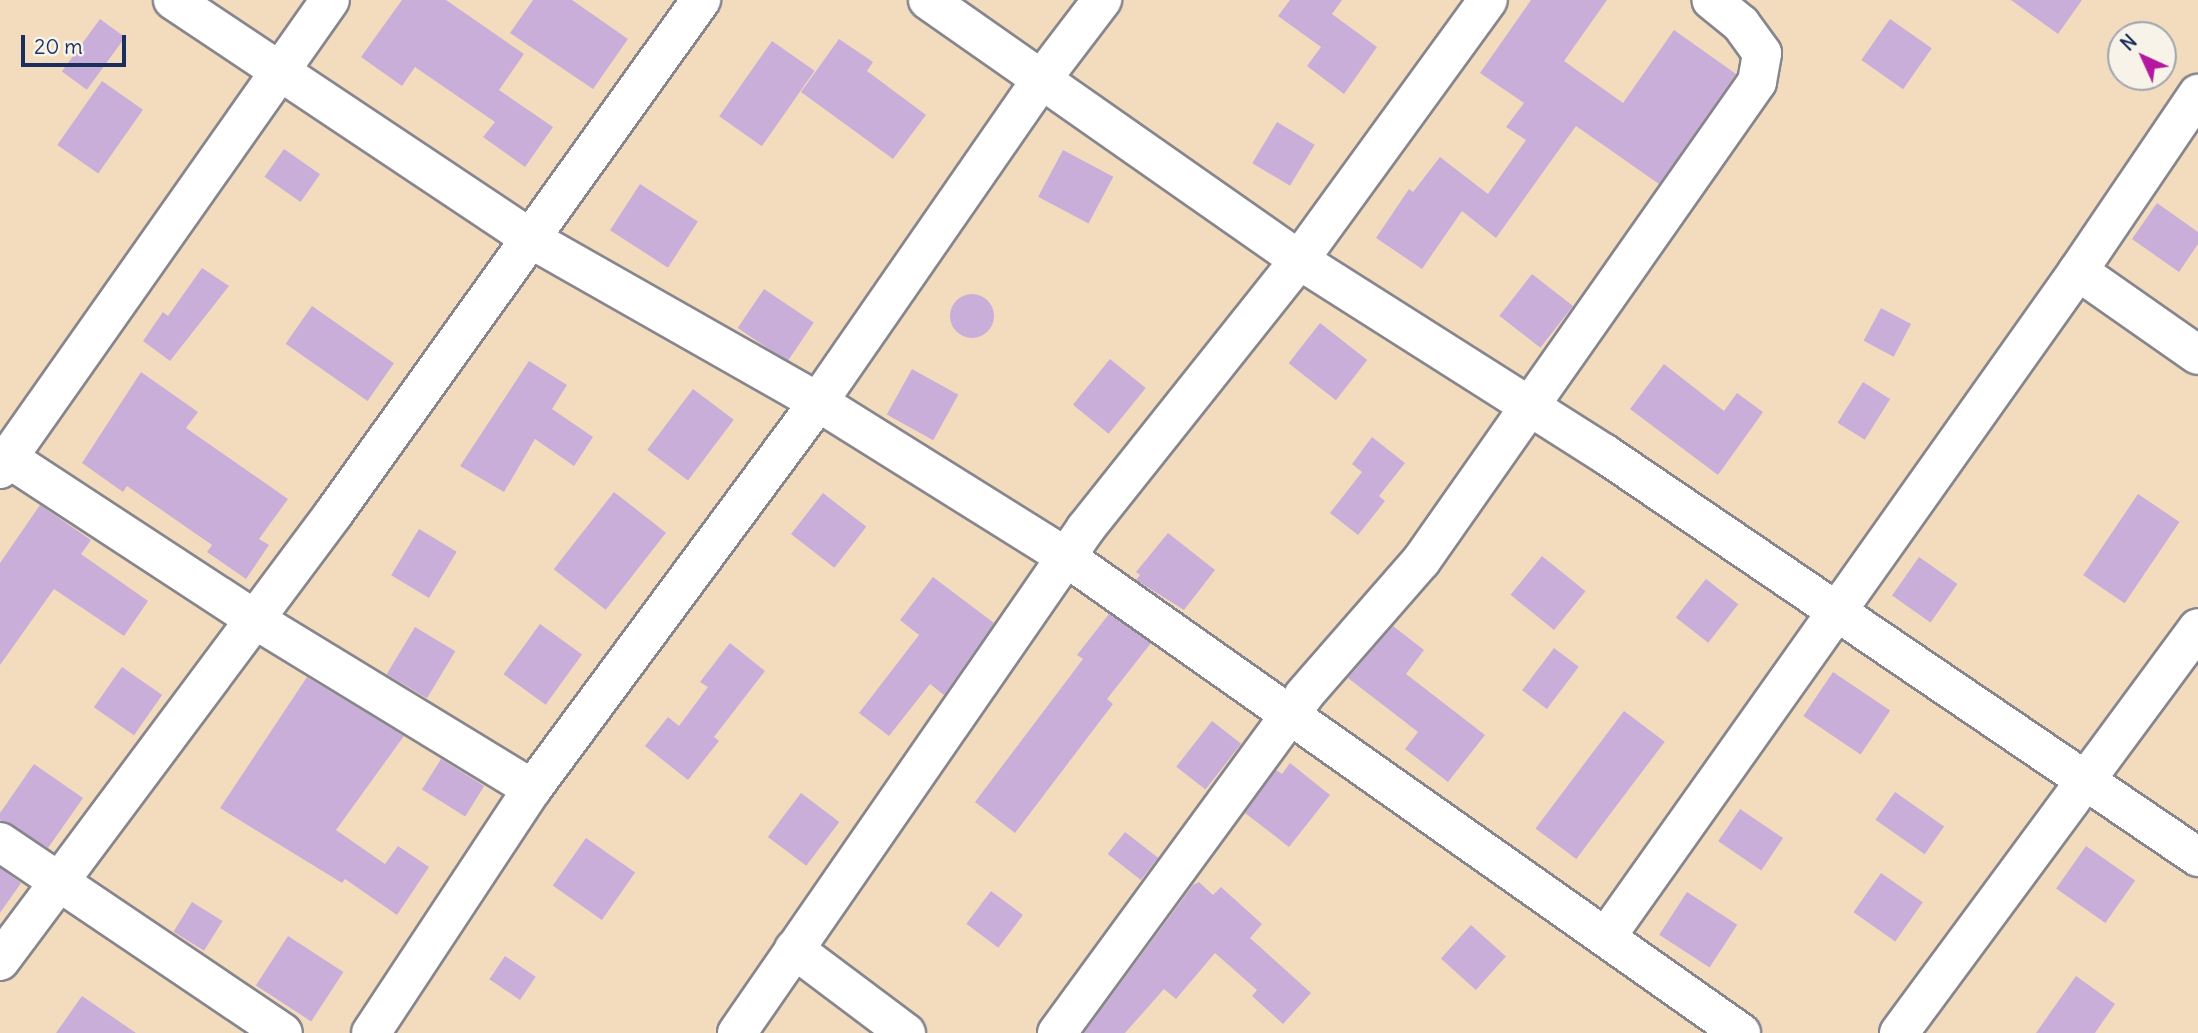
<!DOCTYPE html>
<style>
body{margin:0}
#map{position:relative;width:2198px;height:1033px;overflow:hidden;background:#f3dcbe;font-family:Delius,sans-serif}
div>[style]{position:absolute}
.building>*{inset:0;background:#c9aeda;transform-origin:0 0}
.round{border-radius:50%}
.roads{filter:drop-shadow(2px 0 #87868e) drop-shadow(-2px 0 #87868e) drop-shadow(0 2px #87868e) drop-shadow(0 -2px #87868e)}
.minor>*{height:38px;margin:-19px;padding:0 19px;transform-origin:19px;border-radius:19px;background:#fff}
span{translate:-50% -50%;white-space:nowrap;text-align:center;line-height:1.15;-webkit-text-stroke:6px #f7f3e8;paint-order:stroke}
.north{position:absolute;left:2107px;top:21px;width:70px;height:70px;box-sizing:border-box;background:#f7f3e8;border:2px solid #9fa5b1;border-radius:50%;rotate:315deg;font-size:19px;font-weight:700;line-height:28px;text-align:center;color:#1b2f5e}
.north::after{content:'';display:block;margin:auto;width:24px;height:32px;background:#b5179e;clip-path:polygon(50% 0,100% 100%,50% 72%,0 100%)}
.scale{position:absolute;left:21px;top:35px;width:105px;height:32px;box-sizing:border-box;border:4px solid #1b2f5e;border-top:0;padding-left:9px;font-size:21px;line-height:24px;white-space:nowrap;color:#1b2f5e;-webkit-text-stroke:5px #f7f3e8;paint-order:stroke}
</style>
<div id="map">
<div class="building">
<i style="clip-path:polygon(402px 0,446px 0,524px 54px,499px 90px,553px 127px,525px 167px,483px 137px,495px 122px,415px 67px,402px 86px,361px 57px)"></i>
<i style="clip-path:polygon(533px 0,572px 0,628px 39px,593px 89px,510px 33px)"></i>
<i style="clip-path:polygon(1290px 0,1342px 0,1332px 14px,1377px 47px,1344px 94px,1307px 66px,1321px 47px,1278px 16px)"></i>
<i style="clip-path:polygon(1531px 0,1607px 0,1564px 61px,1623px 103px,1674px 30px,1736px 74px,1659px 184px,1576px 126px,1496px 238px,1462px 211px,1422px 269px,1376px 238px,1409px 189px,1413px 192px,1440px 157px,1488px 194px,1526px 140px,1506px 127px,1524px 103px,1480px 73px)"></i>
<i style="clip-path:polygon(2011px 0,2082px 0,2058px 34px)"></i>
<i style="left:100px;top:19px;width:31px;height:65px;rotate:36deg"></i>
<i style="left:1890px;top:19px;width:51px;height:50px;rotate:35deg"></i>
<i style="clip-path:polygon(839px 39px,873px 62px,867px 71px,926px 115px,893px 159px,801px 92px)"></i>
<i style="left:772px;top:41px;width:52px;height:92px;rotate:35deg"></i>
<i style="left:102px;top:81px;width:50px;height:78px;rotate:35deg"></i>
<i style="left:1277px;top:122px;width:44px;height:48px;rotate:31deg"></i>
<i style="left:284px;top:149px;width:44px;height:34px;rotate:35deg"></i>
<i style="left:1063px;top:150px;width:57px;height:53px;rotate:28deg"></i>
<i style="left:640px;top:184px;width:69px;height:55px;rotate:33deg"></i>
<i style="clip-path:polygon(2157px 203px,2198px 232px,2198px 244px,2179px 272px,2132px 239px)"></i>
<i style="clip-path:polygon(202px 268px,229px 286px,170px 361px,143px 341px,163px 312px,168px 316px)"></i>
<i style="left:1532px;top:274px;width:52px;height:53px;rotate:38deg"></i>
<i style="left:764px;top:289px;width:60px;height:47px;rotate:34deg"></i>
<i class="round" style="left:950px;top:294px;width:44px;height:44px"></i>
<i style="left:312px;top:306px;width:100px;height:46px;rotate:35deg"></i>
<i style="left:1881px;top:308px;width:34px;height:37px;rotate:28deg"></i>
<i style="left:1320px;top:323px;width:60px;height:51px;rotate:38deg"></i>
<i style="left:1110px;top:359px;width:46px;height:59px;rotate:39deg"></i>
<i style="clip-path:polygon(529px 361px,567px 385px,552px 409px,593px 437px,574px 466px,535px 439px,504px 492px,460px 466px)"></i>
<i style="clip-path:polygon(1664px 364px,1724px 411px,1737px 393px,1763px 412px,1718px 475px,1630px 409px)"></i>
<i style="left:912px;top:369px;width:53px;height:52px;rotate:29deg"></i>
<i style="clip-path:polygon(141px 372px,198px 412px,186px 428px,288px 499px,259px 539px,269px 545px,246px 579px,207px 552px,212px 545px,127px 486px,123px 492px,82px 463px)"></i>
<i style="left:1863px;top:382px;width:32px;height:48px;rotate:32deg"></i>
<i style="left:693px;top:389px;width:51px;height:76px;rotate:37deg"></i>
<i style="clip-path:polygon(1372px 437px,1405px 463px,1379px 496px,1385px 501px,1358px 535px,1330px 513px,1362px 472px,1352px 464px)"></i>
<i style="left:614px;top:492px;width:66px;height:98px;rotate:38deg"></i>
<i style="left:823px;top:493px;width:55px;height:52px;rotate:38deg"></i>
<i style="left:2138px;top:494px;width:50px;height:98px;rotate:34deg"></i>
<i style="clip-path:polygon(40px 505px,91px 540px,81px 554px,148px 601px,124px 636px,54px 589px,0 665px,0 563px)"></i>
<i style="left:419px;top:529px;width:44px;height:54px;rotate:31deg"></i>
<i style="clip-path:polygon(1168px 533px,1215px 570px,1184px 610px,1136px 580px,1140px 575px,1136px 572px)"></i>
<i style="left:1542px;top:556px;width:56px;height:50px;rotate:39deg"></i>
<i style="left:1919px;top:557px;width:47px;height:47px;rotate:35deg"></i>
<i style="clip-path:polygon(933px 577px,994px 623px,944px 695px,930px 684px,889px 736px,859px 713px,919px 635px,900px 620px)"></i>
<i style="left:1706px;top:579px;width:41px;height:49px;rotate:38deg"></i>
<i style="clip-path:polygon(1109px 614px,1151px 643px,1107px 699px,1113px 704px,1015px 833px,975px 802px,1083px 659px,1077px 655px)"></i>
<i style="left:540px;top:624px;width:52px;height:62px;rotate:36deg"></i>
<i style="clip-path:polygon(1393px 626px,1424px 650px,1406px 674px,1485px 735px,1448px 782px,1405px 749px,1418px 732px,1348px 678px)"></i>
<i style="left:415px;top:627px;width:47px;height:55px;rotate:31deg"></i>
<i style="clip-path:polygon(730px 643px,765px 671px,714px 737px,719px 741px,688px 780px,645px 746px,668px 717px,679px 726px,708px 687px,700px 682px)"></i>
<i style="left:1554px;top:648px;width:31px;height:53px;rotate:37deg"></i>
<i style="left:122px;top:667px;width:49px;height:49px;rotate:35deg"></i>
<i style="left:1833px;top:672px;width:69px;height:53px;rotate:34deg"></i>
<i style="clip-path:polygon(307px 677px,404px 736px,336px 830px,385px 864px,398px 846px,429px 867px,397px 915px,345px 879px,342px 883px,220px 808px)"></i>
<i style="left:1624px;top:711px;width:51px;height:147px;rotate:37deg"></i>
<i style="left:1212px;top:721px;width:37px;height:58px;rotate:38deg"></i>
<i style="left:441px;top:759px;width:51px;height:36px;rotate:32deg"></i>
<i style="clip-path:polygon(1290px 763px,1330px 795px,1289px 847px,1245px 813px,1276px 770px,1282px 774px)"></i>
<i style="clip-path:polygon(34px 764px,83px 798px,48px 848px,0 820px,0 813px)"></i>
<i style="left:1895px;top:792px;width:60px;height:34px;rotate:35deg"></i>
<i style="left:801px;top:793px;width:48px;height:55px;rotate:37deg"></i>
<i style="left:1740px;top:809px;width:52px;height:39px;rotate:34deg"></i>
<i style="left:1125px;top:832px;width:42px;height:28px;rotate:38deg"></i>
<i style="left:586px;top:838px;width:60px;height:58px;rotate:35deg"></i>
<i style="left:2086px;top:846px;width:60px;height:52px;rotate:35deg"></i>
<i style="clip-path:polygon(0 868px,21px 883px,0 913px)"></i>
<i style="left:1881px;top:873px;width:51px;height:48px;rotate:35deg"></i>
<i style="clip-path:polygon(1199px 882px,1213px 895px,1221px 887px,1262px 924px,1250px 938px,1311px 993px,1283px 1024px,1252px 996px,1257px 990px,1215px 953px,1176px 999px,1164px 989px,1125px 1033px,1084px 1033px,1193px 885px)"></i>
<i style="left:991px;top:891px;width:40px;height:41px;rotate:37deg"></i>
<i style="left:1687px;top:892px;width:60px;height:51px;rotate:33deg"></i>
<i style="left:192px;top:902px;width:36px;height:35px;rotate:32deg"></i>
<i style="left:1471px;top:925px;width:47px;height:45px;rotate:42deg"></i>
<i style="left:288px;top:936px;width:66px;height:59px;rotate:33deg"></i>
<i style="left:505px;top:956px;width:37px;height:28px;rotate:34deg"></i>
<i style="clip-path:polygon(2076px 976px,2115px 1004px,2095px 1033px,2036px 1033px)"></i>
<i style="clip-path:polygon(82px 996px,136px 1033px,56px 1033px)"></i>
</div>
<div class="roads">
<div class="minor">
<i style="left:173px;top:0;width:430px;rotate:33.7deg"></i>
<i style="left:531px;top:239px;width:330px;rotate:29.6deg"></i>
<i style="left:818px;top:402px;width:292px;rotate:32deg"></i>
<i style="left:1066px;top:557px;width:826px;rotate:35.19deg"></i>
<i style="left:928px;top:0;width:453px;rotate:35deg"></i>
<i style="left:1299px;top:260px;width:362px;rotate:32.4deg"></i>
<i style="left:1605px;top:454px;width:717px;rotate:34.2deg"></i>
<i style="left:2078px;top:271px;width:146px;rotate:35deg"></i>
<i style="left:8px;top:458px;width:294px;rotate:33.2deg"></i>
<i style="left:254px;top:619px;width:326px;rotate:31.4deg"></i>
<i style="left:0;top:469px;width:573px;rotate:-54.87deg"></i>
<i style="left:0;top:842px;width:341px;rotate:34deg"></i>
<i style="left:1606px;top:937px;width:816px;rotate:-54.67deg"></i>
<i style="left:2078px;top:271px;width:214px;rotate:-55.9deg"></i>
<i style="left:794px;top:949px;width:140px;rotate:36.9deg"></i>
<i style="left:0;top:961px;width:559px;rotate:-53.29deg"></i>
<i style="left:334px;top:513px;width:631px;rotate:-54.42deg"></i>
<i style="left:371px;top:1033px;width:292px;rotate:-56.6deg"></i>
<i style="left:532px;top:789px;width:481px;rotate:-53.5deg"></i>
<i style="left:818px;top:402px;width:392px;rotate:-55.3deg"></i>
<i style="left:1041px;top:80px;width:101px;rotate:-52.7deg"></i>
<i style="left:737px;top:1033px;width:614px;rotate:-55.35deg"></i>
<i style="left:1086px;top:528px;width:342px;rotate:-51.5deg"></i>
<i style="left:1299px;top:260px;width:321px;rotate:-54deg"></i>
<i style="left:1057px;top:1033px;width:419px;rotate:-53.8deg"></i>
<i style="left:1304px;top:695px;width:178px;rotate:-48.9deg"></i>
<i style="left:1421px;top:561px;width:585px;rotate:-54.95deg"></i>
<i style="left:1757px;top:82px;width:29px;rotate:-80deg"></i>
<i style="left:1762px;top:53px;width:36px;rotate:-126deg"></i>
<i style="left:1741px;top:24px;width:38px;rotate:-141deg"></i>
<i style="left:1899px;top:1033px;width:503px;rotate:-53.56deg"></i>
</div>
</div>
<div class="north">N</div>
<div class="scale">20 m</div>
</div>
